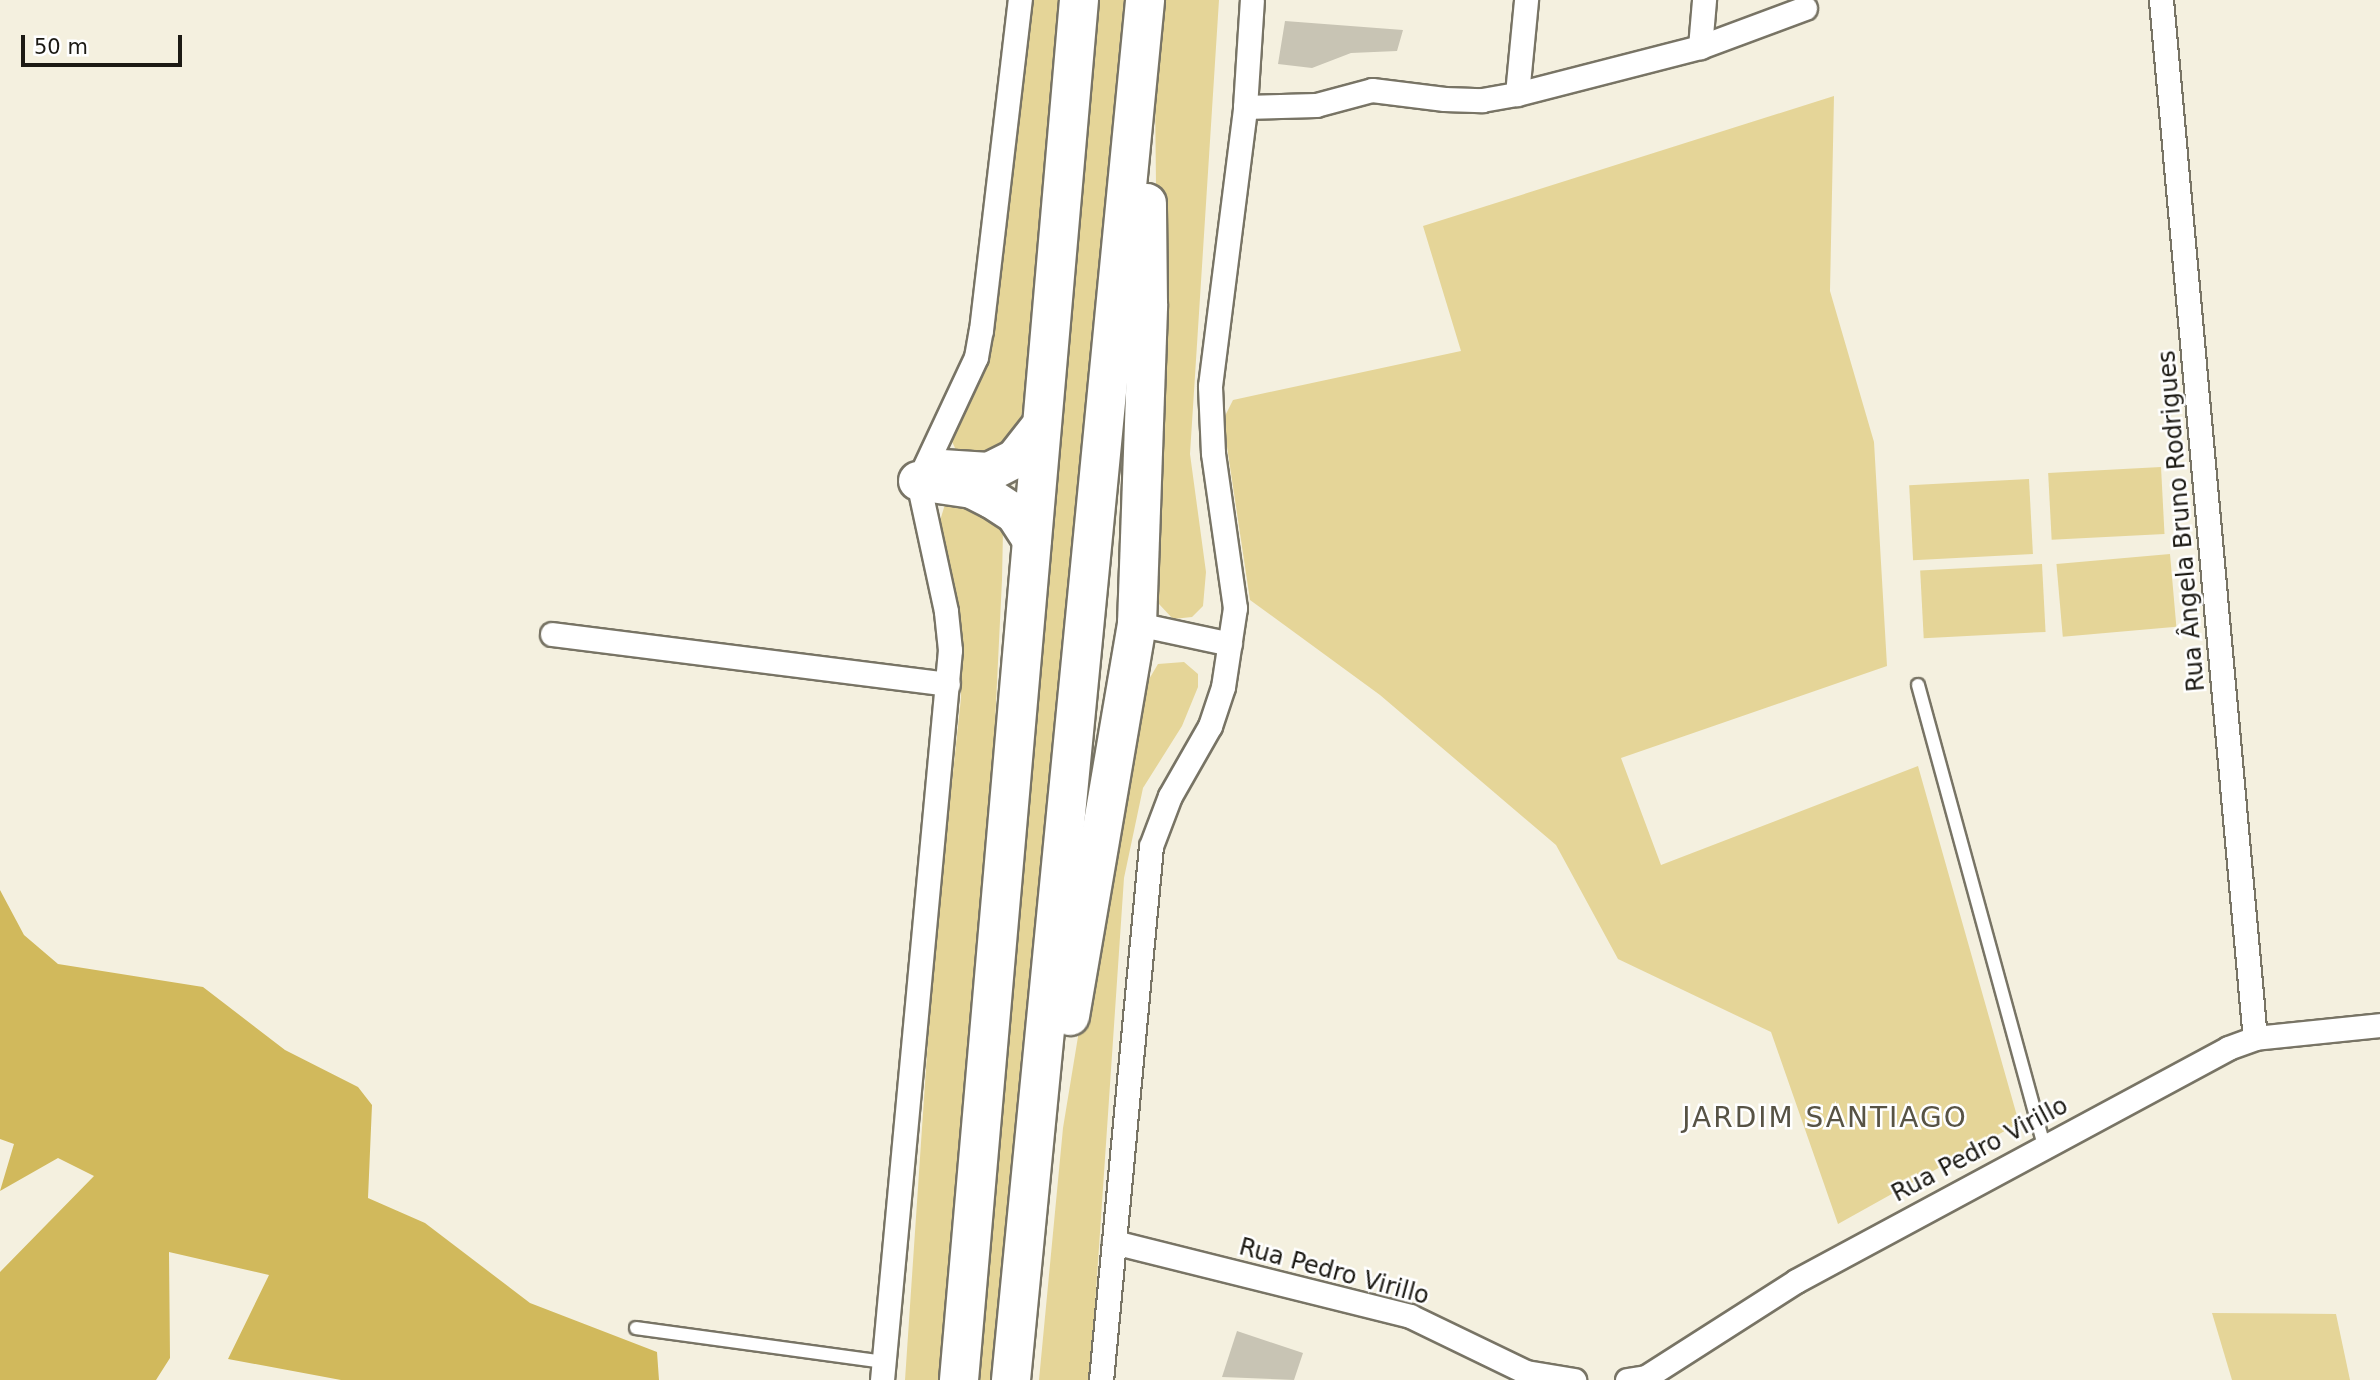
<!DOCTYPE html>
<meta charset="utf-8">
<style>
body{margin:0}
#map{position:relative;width:2380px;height:1380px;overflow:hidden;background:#f4f0df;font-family:"DejaVu Sans",sans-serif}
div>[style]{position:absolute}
.green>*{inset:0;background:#e5d598;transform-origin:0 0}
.forest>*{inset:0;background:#d1b95c}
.building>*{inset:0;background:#c8c4b4}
.roads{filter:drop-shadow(2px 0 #787465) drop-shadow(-2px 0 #787465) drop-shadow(0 2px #787465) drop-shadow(0 -2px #787465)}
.lane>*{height:12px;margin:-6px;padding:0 6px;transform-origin:6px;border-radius:6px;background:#fff}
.street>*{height:23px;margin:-11.5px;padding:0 11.5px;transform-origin:11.5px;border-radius:11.5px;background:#fff}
.highway>*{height:38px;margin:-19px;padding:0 19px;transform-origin:19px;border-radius:19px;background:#fff}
span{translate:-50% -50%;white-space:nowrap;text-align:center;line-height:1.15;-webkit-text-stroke:5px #fff;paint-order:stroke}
.street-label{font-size:24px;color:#1c1a14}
.quarter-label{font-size:28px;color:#575345;letter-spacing:2px}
.scale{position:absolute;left:21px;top:35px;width:161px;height:32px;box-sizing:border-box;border:4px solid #1c1a14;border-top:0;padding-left:9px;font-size:21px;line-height:24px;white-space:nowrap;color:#1c1a14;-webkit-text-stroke:5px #fff;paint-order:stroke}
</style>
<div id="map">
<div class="green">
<i style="clip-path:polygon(1031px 0,1064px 0,1024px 406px,1014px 441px,981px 465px,960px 459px,949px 435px,977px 381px)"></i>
<i style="clip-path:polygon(1093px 0,1131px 0,1000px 1380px,971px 1380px)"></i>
<i style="clip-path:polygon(1154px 0,1219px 0,1190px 454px,1206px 572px,1203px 606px,1192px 617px,1173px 619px,1159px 604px,1150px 578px,1148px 546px,1156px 185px)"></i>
<i style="clip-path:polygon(1834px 96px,1830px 291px,1874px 442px,1887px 666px,1621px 758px,1661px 865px,1918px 766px,2019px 1123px,1838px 1224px,1771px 1032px,1618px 959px,1556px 845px,1380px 695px,1250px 600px,1223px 420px,1233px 400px,1461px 351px,1423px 226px)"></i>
<i style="left:2161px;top:467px;width:67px;height:113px;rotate:87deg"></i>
<i style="left:2029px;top:479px;width:75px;height:120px;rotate:87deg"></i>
<i style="clip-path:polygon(946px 501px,987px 509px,1003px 531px,1002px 580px,985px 928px,941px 1380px,905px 1380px,934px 950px,961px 698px,958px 621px,939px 524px)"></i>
<i style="left:2170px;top:554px;width:73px;height:114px;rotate:85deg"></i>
<i style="left:2042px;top:564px;width:68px;height:122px;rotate:87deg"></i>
<i style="clip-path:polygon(1184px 662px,1198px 674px,1198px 687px,1182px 726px,1143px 788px,1124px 878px,1090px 1380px,1039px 1380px,1063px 1128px,1132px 708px,1158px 664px)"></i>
<i style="clip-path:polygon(2212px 1313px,2336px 1314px,2350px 1380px,2232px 1380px)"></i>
</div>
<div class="forest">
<i style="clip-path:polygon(0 890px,24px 935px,58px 964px,203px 987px,285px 1050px,358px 1087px,372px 1105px,368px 1198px,425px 1223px,530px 1303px,657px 1352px,659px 1380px,341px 1380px,228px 1359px,269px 1275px,169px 1252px,170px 1358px,156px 1380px,0 1380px,0 1272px,94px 1176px,58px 1158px,0 1191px,14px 1144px,0 1139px)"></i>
</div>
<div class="building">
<i style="clip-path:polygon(1285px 21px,1403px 30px,1397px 51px,1351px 53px,1312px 68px,1278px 64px)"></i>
<i style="clip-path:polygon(1237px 1331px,1303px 1353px,1294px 1380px,1222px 1377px)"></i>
</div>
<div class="roads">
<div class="lane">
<i style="left:1918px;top:685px;width:477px;rotate:74.7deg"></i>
<i style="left:636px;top:1328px;width:250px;rotate:7.8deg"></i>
</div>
<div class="street">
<i style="left:2161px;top:0;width:1042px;rotate:84.83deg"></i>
<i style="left:1700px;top:47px;width:47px;rotate:-85.1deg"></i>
<i style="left:1517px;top:94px;width:94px;rotate:-84.5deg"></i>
<i style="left:1245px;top:107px;width:71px;rotate:-1.6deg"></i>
<i style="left:1316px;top:105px;width:58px;rotate:-15deg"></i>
<i style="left:1372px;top:90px;width:73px;rotate:7.1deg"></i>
<i style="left:1444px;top:99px;width:38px;rotate:2deg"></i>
<i style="left:1482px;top:100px;width:36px;rotate:-10deg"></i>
<i style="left:1517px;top:94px;width:189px;rotate:-14.4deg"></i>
<i style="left:1700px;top:47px;width:112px;rotate:-20.4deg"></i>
<i style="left:1137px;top:624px;width:95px;rotate:12.1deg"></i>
<i style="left:552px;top:634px;width:399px;rotate:7.2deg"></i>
<i style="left:1114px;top:1242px;width:305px;rotate:14deg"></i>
<i style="left:1410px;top:1316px;width:129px;rotate:25.8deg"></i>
<i style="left:1526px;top:1372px;width:49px;rotate:9.5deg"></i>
<i style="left:882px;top:1380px;width:733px;rotate:-84.68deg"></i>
<i style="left:950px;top:650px;width:39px;rotate:-96deg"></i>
<i style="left:946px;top:611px;width:133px;rotate:-102.2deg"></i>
<i style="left:918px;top:481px;width:137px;rotate:-64.9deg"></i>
<i style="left:976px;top:357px;width:27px;rotate:-80deg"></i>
<i style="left:981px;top:330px;width:332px;rotate:-83.3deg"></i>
<i style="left:1101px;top:1380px;width:536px;rotate:-84.65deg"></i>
<i style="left:1151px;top:846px;width:53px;rotate:-69.2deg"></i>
<i style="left:1170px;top:796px;width:81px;rotate:-60.3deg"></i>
<i style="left:1210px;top:726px;width:41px;rotate:-71.6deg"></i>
<i style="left:1223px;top:687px;width:80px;rotate:-81.4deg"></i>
<i style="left:1235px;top:608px;width:157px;rotate:-98.1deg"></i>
<i style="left:1213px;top:453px;width:67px;rotate:-92.6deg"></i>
<i style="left:1210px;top:386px;width:281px;rotate:-82.8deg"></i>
<i style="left:1245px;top:107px;width:107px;rotate:-86.3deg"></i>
<i style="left:1627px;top:1380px;width:19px;rotate:-9deg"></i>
<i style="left:1646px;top:1377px;width:178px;rotate:-32.6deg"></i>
<i style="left:1796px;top:1281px;width:491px;rotate:-28.3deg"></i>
<i style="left:2228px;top:1048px;width:29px;rotate:-20deg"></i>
<i style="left:2255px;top:1038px;width:126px;rotate:-5.9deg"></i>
</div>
<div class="highway">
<i style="left:942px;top:469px;width:47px;rotate:3.7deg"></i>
<i style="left:989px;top:472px;width:29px;rotate:-27deg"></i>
<i style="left:1015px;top:459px;width:37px;rotate:-52deg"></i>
<i style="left:918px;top:481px;width:55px;rotate:8.4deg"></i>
<i style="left:972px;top:489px;width:22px;rotate:27deg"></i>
<i style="left:992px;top:499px;width:27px;rotate:33deg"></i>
<i style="left:1015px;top:514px;width:31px;rotate:57deg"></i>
<i style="left:1070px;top:1016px;width:398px;rotate:-80.3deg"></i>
<i style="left:1137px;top:624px;width:320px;rotate:-88deg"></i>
<i style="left:1148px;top:304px;width:101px;rotate:-90.6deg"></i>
<i style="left:959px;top:1380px;width:1385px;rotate:-85.03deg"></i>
<i style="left:1011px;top:1380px;width:1386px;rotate:-84.45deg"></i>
</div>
</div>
<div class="street-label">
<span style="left:2182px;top:521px;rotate:-95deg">Rua Ângela Bruno Rodrigues</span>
<span style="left:1980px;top:1150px;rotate:-28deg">Rua Pedro Virillo</span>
<span style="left:1334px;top:1272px;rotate:15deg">Rua Pedro Virillo</span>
</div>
<div class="quarter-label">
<span style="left:1825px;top:1118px">JARDIM SANTIAGO</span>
</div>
<div class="scale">50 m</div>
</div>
